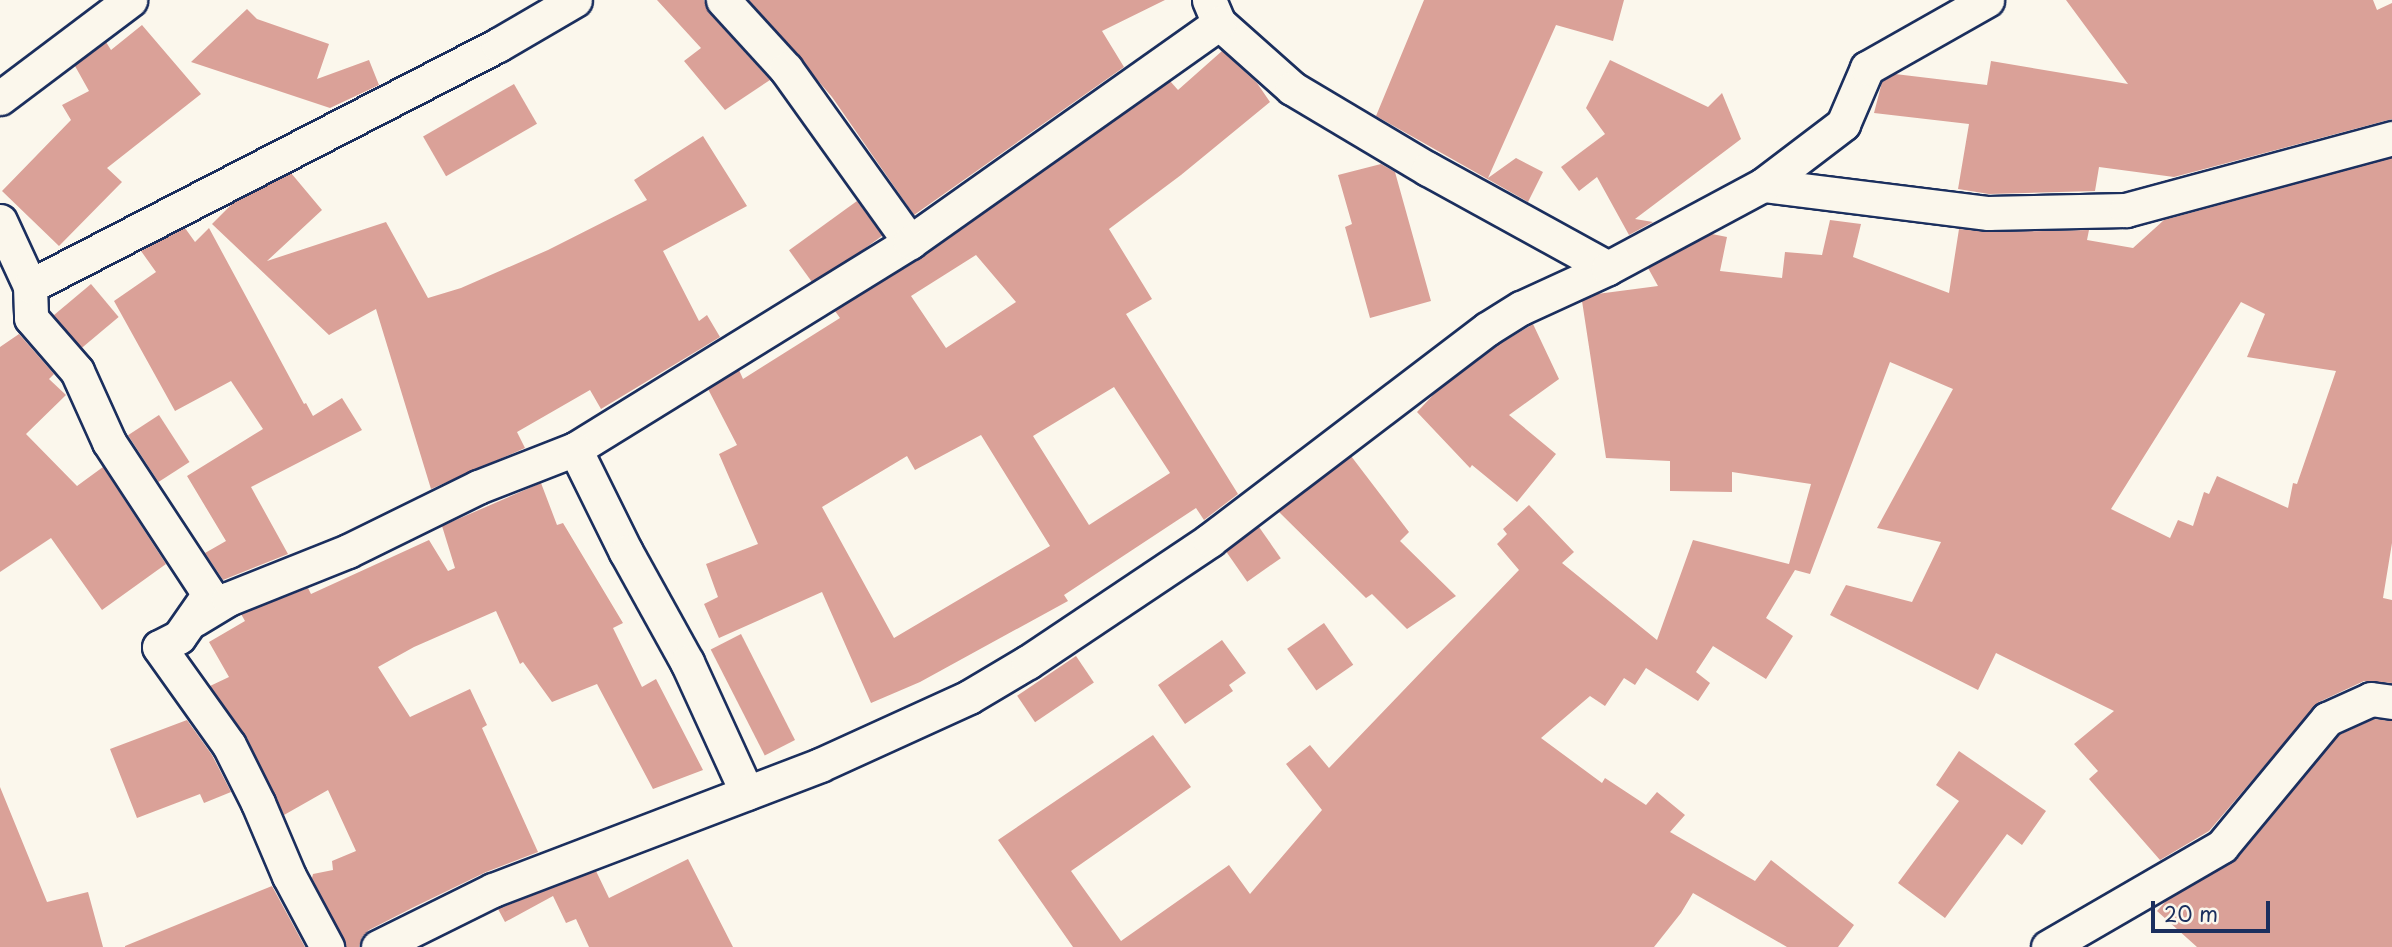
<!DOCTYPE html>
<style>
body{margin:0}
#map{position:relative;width:2392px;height:947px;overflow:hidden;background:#fbf7ec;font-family:"Playpen Sans",sans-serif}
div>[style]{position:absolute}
.building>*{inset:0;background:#daa198;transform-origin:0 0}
.roads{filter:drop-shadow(2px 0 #1b2f5e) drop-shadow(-2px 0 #1b2f5e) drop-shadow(0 2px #1b2f5e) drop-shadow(0 -2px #1b2f5e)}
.street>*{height:33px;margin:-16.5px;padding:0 16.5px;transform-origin:16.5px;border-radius:16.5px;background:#fbf7ec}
span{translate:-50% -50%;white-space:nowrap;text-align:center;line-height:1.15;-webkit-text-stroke:5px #fbf7ec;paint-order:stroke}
.scale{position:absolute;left:2151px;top:901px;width:119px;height:32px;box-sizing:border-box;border:4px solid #1b2f5e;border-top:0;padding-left:9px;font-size:21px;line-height:24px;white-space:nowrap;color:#1b2f5e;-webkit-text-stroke:5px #fbf7ec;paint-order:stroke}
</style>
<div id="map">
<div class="building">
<i style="clip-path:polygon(657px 0,704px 0,709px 13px,770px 80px,725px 110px,684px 61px,701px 48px)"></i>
<i style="clip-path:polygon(749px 0,1165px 0,1102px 31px,1124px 67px,914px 215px,832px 97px)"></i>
<i style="clip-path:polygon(1424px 0,1624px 0,1613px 41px,1556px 25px,1488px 178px,1516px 158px,1543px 172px,1528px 202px,1376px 116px)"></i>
<i style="clip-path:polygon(2066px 0,2373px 0,2377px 10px,2392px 3px,2392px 119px,2174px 177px,2099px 167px,2095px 191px,1989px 194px,1958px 189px,1969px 124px,1874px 113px,1882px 82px,1895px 74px,1987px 85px,1991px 61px,2128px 84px)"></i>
<i style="clip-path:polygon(247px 9px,257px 19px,329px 44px,317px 79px,369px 60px,379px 85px,330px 108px,191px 62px)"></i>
<i style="clip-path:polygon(142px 25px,201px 94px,107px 168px,122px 182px,59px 246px,2px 191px,71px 120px,62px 105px,89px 91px,75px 66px,106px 42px,111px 50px)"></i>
<i style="clip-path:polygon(evenodd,1222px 51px,1257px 83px,1270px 102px,1181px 175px,1109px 229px,1152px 299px,1126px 314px,1238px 494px,1204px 520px,1196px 508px,1064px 595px,1068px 601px,920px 682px,871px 703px,822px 592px,719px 638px,704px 604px,718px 597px,706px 564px,758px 544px,719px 454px,737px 445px,708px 389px,739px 370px,743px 379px,840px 318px,835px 311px,921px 258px,1170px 81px,1178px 90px,1222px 51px,976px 255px,1016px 302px,946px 348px,911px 296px,976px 255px,1222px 51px,1114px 387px,1170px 473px,1089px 525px,1033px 436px,1114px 387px,1222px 51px,981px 435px,1050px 546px,894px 638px,822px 507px,907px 456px,915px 470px,981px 435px)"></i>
<i style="clip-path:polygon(1610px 60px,1708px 107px,1722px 93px,1741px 139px,1635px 219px,1653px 222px,1629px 235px,1597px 177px,1579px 191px,1561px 167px,1605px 134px,1586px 108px)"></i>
<i style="left:514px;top:84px;width:46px;height:105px;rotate:60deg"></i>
<i style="clip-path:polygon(703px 136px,747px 206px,663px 251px,699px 321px,707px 315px,720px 337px,601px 409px,590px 390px,517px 432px,525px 448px,431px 489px,376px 309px,329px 335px,212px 224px,233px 203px,291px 173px,322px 210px,267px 261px,386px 222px,428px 298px,461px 288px,548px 250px,647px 200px,634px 180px)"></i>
<i style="clip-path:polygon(evenodd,2392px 158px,2392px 543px,2383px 598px,2392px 600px,2392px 683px,2364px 681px,2319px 702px,2209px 831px,2160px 860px,2089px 779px,2098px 771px,2074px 744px,2114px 711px,1996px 653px,1978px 690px,1830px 615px,1846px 585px,1912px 602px,1941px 542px,1877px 528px,1953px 389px,1890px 362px,1810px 574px,1795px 570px,1766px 618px,1793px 636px,1766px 679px,1713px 646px,1696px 672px,1710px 683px,1698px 701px,1646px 668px,1635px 685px,1624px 678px,1605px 706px,1590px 696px,1541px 738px,1602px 783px,1605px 778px,1646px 805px,1657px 792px,1685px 815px,1670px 832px,1755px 881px,1771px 860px,1854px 925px,1838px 947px,1787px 947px,1693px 893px,1681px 913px,1654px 947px,1073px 947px,998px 840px,1153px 735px,1191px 787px,1071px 871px,1121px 941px,1229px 865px,1250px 894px,1322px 810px,1286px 764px,1310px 745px,1329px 768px,1519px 570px,1497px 544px,1507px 534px,1503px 529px,1529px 505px,1574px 552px,1562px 563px,1657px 640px,1693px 540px,1789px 564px,1811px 484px,1732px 472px,1732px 492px,1670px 491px,1670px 461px,1606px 458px,1582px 301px,1597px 294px,1658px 286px,1648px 268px,1712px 234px,1727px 237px,1720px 271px,1782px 278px,1785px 252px,1822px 255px,1830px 220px,1861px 224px,1853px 257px,1949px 293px,1959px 229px,1988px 232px,2089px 230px,2087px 240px,2133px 248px,2164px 220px,2392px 158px,2241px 302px,2265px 314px,2247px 357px,2336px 371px,2297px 484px,2293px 483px,2288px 508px,2217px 476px,2209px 494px,2204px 492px,2193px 526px,2178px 520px,2170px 538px,2111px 509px,2241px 302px)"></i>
<i style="clip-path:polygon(1381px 164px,1395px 172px,1431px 301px,1370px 318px,1345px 227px,1352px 224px,1338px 175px)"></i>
<i style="left:857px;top:201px;width:43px;height:84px;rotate:54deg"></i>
<i style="clip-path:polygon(185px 228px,195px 242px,209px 228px,304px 404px,306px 403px,313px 416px,342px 398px,362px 430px,251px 487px,288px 554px,223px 580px,205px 553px,226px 541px,187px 476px,263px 429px,231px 381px,175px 411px,114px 301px,156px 272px,141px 251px)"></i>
<i style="left:91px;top:284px;width:43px;height:49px;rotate:50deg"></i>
<i style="clip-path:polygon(1533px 324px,1559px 379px,1509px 415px,1556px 454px,1517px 502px,1472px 465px,1470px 468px,1417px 412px,1436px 392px,1498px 345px)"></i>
<i style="clip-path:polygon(19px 334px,54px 374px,49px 379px,66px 395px,26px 434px,77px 486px,103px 467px,166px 564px,102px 610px,51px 538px,0 572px,0 347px)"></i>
<i style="left:159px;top:415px;width:56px;height:37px;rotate:57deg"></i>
<i style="clip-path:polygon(1351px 456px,1409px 532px,1400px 541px,1456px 596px,1407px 629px,1372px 594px,1366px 598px,1279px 512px)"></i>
<i style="clip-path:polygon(541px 483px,557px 525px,563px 523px,623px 623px,613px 628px,642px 687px,656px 679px,703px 770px,653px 789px,597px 684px,552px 702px,523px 662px,520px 664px,496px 611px,414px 647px,378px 667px,410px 717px,470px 689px,487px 725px,482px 728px,538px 852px,486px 872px,412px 908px,369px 930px,362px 937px,359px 947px,346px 947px,312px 878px,313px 874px,333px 870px,332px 861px,356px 851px,328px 790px,284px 815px,246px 736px,210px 686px,229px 677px,209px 642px,245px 621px,241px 614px,308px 588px,311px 594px,429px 540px,448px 571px,455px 568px,442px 526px)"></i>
<i style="left:1259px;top:527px;width:38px;height:41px;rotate:55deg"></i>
<i style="left:1324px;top:623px;width:51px;height:45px;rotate:55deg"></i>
<i style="left:741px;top:634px;width:119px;height:34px;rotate:63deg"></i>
<i style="clip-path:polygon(1222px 640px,1246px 673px,1229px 685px,1233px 691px,1185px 724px,1158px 685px)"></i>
<i style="left:1076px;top:656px;width:32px;height:71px;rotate:56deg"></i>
<i style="clip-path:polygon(2374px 719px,2392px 721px,2392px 947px,2197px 947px,2157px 911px,2166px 901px,2237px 859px,2339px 735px)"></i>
<i style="clip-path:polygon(187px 720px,212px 755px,231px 792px,204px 803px,200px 794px,137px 818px,110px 749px)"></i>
<i style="clip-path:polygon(1959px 751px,2046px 811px,2022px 845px,2007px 834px,1945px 918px,1898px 883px,1959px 801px,1936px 785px)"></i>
<i style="clip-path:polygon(0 787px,47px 902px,88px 892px,103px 947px,0 947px)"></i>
<i style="clip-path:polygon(688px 859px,733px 947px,589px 947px,576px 919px,566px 923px,553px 896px,505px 922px,498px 909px,596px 871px,609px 898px)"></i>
<i style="clip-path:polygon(272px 886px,305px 947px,125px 947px,125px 946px)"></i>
</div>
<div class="roads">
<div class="street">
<i style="left:723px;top:0;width:93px;rotate:47.6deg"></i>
<i style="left:786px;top:69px;width:213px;rotate:54.4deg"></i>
<i style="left:1209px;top:0;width:25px;rotate:67deg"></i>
<i style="left:1219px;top:23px;width:98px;rotate:41.7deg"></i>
<i style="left:1292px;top:88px;width:158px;rotate:30.8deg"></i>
<i style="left:1428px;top:169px;width:205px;rotate:28.8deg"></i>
<i style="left:0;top:98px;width:163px;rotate:-37deg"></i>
<i style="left:1763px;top:185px;width:227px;rotate:7.1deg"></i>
<i style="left:1988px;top:213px;width:138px;rotate:-1.2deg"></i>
<i style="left:2126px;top:210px;width:276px;rotate:-15.1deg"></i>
<i style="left:0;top:221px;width:72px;rotate:65.2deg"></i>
<i style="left:30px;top:286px;width:32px;rotate:88deg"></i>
<i style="left:31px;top:318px;width:70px;rotate:49deg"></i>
<i style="left:77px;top:371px;width:78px;rotate:65.7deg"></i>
<i style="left:109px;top:442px;width:182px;rotate:56.7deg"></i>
<i style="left:209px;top:594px;width:52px;rotate:124.9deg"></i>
<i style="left:179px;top:637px;width:22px;rotate:153deg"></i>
<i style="left:159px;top:647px;width:120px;rotate:54.5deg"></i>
<i style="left:229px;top:745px;width:65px;rotate:63.4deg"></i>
<i style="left:258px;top:803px;width:79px;rotate:67deg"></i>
<i style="left:289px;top:876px;width:81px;rotate:61.8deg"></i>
<i style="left:30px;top:286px;width:526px;rotate:-27.25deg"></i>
<i style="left:498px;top:45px;width:89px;rotate:-30.3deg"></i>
<i style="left:575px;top:449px;width:394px;rotate:-31.7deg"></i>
<i style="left:910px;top:242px;width:379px;rotate:-35.3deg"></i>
<i style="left:195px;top:619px;width:39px;rotate:-31deg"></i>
<i style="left:228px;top:599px;width:129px;rotate:-21.8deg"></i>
<i style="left:348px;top:551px;width:145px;rotate:-26.2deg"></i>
<i style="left:478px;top:487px;width:104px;rotate:-21.4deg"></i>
<i style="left:575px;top:449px;width:115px;rotate:63.7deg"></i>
<i style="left:626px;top:552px;width:126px;rotate:61deg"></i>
<i style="left:687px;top:662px;width:144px;rotate:65.4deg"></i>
<i style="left:378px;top:947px;width:128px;rotate:-26.4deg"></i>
<i style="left:493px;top:890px;width:350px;rotate:-20.9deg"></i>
<i style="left:820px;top:765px;width:164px;rotate:-24.5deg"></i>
<i style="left:969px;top:697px;width:69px;rotate:-30.7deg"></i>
<i style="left:1028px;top:662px;width:219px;rotate:-33.8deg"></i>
<i style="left:1210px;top:540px;width:348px;rotate:-37.3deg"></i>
<i style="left:1487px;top:329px;width:40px;rotate:-32deg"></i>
<i style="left:1521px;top:308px;width:96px;rotate:-24.7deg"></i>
<i style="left:1608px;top:268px;width:176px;rotate:-28.2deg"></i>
<i style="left:1763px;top:185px;width:101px;rotate:-37.3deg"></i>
<i style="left:1843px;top:124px;width:61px;rotate:-66.8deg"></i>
<i style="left:1867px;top:68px;width:138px;rotate:-29.5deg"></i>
<i style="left:2048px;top:947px;width:201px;rotate:-30.1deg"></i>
<i style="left:2222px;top:846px;width:165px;rotate:-50.4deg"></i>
<i style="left:2327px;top:719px;width:48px;rotate:-24.4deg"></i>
<i style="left:2371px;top:699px;width:21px;rotate:8deg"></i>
</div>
</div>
<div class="scale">20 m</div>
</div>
